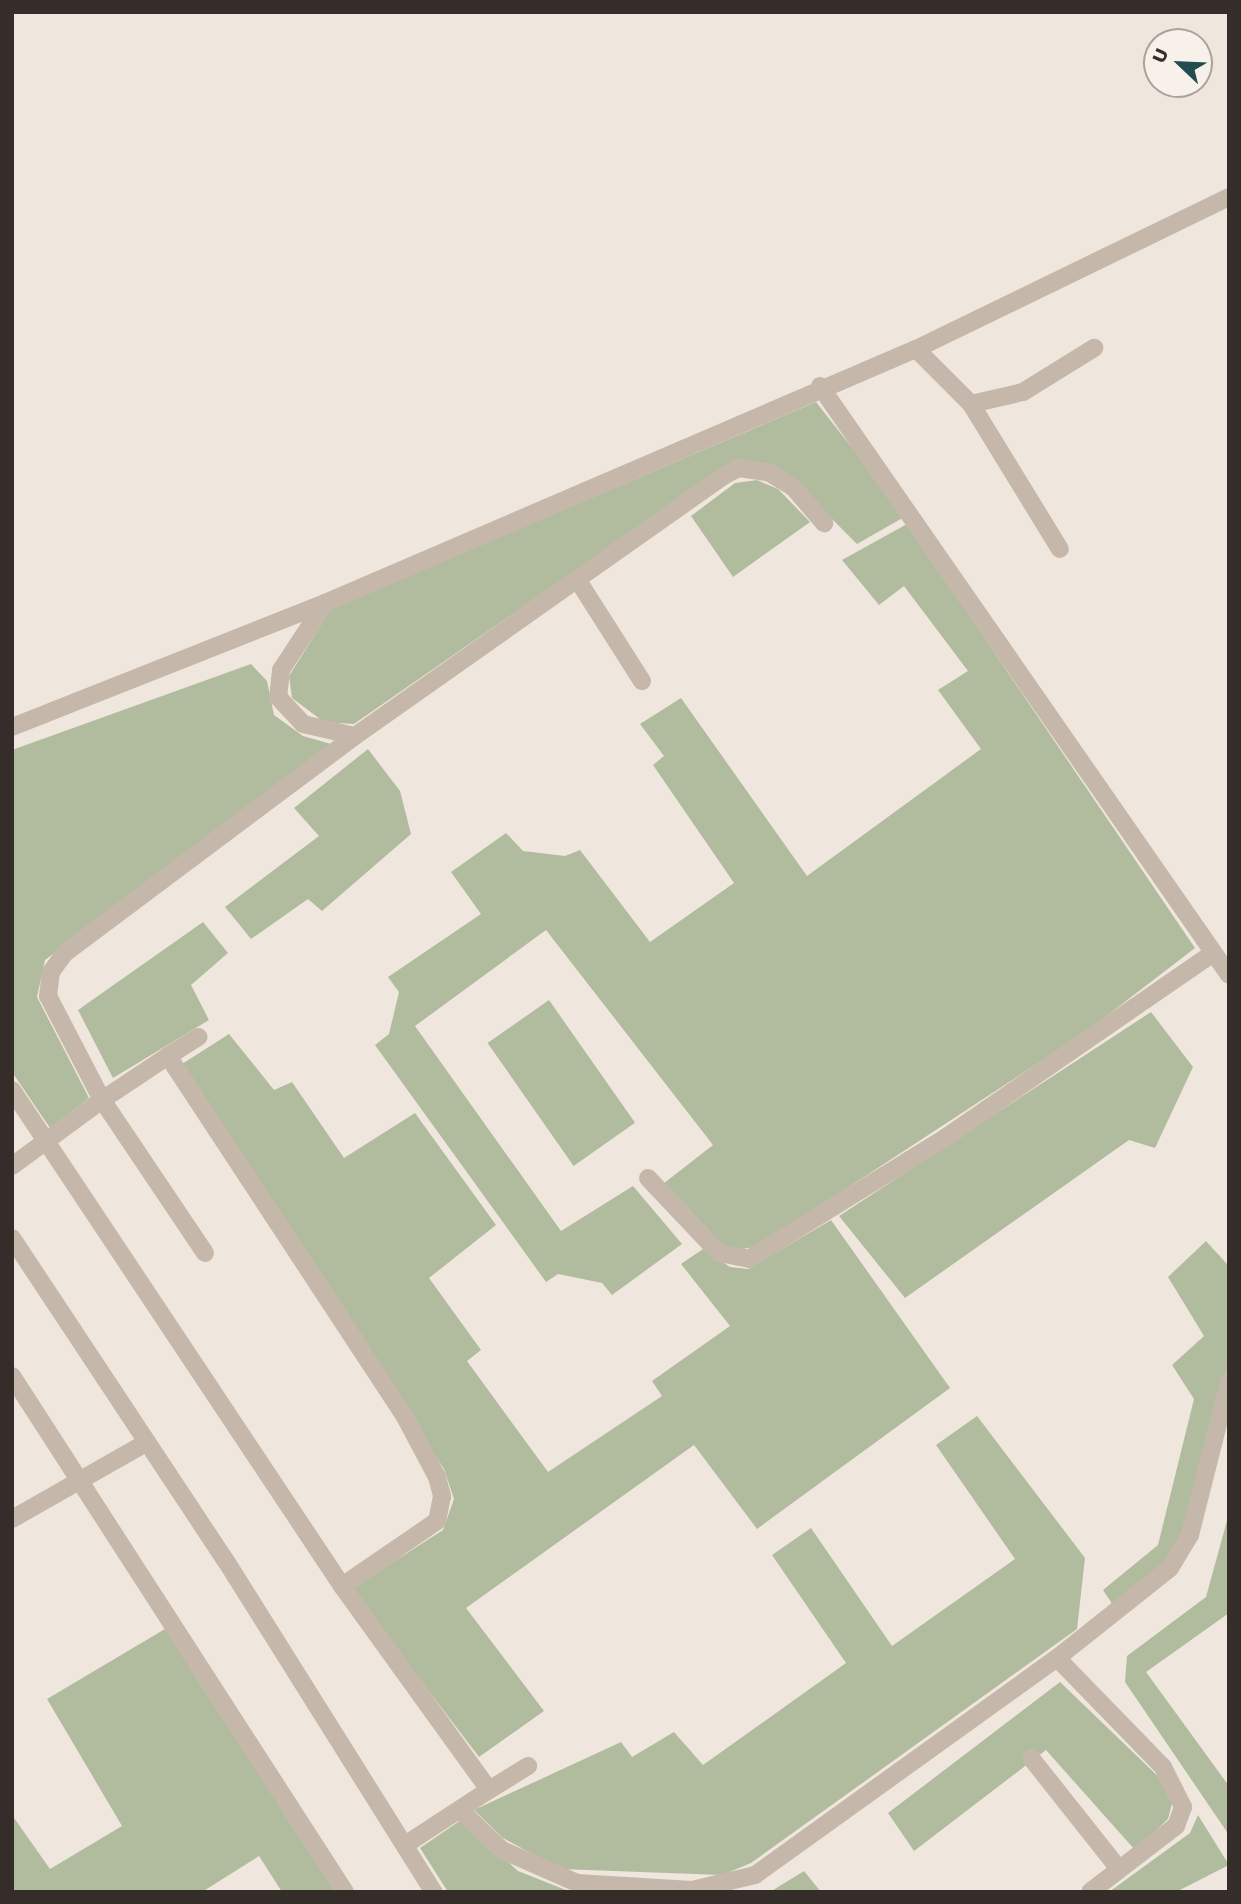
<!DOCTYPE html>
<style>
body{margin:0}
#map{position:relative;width:1241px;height:1904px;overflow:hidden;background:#efe7dd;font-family:"Work Sans",sans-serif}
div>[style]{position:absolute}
.green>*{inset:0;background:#b1bc9f;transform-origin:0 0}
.minor>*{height:18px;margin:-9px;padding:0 9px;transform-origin:9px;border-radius:9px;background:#c5b8aa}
span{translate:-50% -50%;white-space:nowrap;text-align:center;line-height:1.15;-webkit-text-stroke:6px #f7f1e9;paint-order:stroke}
.frame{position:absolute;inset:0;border:14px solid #342d29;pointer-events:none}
.north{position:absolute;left:1143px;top:28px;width:70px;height:70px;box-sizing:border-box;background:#f7f1e9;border:2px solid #a9a39c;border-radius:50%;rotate:293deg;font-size:19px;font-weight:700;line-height:28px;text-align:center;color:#342d29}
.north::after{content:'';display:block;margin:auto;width:24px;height:32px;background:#244b50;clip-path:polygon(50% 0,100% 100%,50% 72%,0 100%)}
</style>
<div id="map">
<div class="green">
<i style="clip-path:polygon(816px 402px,906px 516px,857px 544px,796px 483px,723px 468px,354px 724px,324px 722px,292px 698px,289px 676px,331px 609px)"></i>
<i style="clip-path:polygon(757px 480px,778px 489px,810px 522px,733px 577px,691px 516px,735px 483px)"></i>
<i style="clip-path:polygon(907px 524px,1195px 948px,1087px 1031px,829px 1200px,755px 1247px,735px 1250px,718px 1246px,663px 1184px,713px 1145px,546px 930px,415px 1026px,561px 1231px,633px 1186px,682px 1244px,612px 1295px,602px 1283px,558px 1274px,546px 1282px,375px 1045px,389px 1034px,399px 992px,388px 977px,481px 914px,451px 872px,506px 833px,523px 851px,565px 856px,580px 850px,650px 942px,734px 883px,653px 765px,664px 756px,640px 724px,681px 698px,807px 876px,981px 749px,938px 690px,968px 671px,904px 586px,879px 605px,842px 560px)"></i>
<i style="clip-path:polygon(251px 664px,267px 681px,274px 715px,303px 736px,331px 744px,45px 960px,37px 997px,89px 1098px,50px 1128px,12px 1072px,12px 750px)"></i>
<i style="clip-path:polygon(368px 749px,400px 791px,411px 834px,322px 911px,308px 899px,251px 939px,225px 907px,319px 836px,294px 808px)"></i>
<i style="clip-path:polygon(203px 922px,228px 953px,191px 985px,209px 1020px,113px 1078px,78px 1010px)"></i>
<i style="left:549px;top:1000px;width:150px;height:75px;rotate:55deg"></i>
<i style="clip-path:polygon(1151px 1012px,1193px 1067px,1155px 1148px,1129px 1140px,905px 1298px,839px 1216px)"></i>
<i style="clip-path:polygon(229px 1034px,274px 1090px,292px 1082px,344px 1158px,415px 1113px,496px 1225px,429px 1278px,481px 1350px,467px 1361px,548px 1472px,662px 1396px,652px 1381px,730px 1326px,681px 1264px,703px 1249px,730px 1267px,748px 1269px,831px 1220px,950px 1388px,757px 1529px,694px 1445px,466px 1608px,544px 1711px,479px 1757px,351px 1589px,443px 1530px,454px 1499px,444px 1469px,182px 1064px)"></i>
<i style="clip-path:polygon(1206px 1241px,1227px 1264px,1229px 1363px,1177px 1550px,1115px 1608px,1103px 1590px,1158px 1545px,1194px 1399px,1172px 1365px,1204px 1336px,1168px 1277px)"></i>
<i style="clip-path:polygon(977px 1416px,1085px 1558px,1077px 1629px,751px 1863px,722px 1875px,560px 1869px,503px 1838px,474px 1810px,621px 1742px,632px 1757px,674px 1732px,703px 1765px,846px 1663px,772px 1555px,811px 1528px,892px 1646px,1015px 1559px,936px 1445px)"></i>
<i style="clip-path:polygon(1228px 1517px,1229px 1613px,1146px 1672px,1229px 1786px,1229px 1835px,1125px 1682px,1127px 1656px,1206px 1597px)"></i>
<i style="clip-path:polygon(165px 1629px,335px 1892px,282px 1892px,259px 1856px,202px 1892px,12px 1892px,12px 1815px,50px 1869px,122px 1826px,47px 1699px)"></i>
<i style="clip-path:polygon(1060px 1682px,1164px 1782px,1172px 1803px,1168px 1819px,1135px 1850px,1046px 1750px,914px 1851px,888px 1813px)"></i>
<i style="clip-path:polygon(1198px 1815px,1229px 1865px,1176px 1892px,1109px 1892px,1190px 1833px)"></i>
<i style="clip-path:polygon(461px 1820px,518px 1871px,571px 1892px,448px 1892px,420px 1848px)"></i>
<i style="clip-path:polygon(804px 1871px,821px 1892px,770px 1892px)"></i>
</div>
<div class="minor">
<i style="left:916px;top:349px;width:78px;rotate:45deg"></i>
<i style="left:971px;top:404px;width:53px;rotate:-13deg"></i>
<i style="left:1023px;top:392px;width:84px;rotate:-31.8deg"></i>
<i style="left:820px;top:386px;width:717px;rotate:55.22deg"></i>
<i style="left:971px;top:404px;width:170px;rotate:58.5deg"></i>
<i style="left:577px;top:579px;width:121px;rotate:57.5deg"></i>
<i style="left:325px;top:603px;width:80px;rotate:123.3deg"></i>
<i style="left:281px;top:670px;width:27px;rotate:96deg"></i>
<i style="left:278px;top:697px;width:37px;rotate:47deg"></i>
<i style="left:303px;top:724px;width:53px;rotate:13deg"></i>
<i style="left:12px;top:727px;width:337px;rotate:-21.6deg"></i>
<i style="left:325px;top:603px;width:643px;rotate:-23.26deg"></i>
<i style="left:916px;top:349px;width:348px;rotate:-25.9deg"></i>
<i style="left:168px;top:1056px;width:36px;rotate:-32deg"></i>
<i style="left:12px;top:1090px;width:596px;rotate:56.36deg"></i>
<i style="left:342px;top:1586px;width:251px;rotate:54.2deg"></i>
<i style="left:489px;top:1790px;width:100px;rotate:146.8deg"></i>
<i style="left:12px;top:1166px;width:112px;rotate:-36.3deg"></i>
<i style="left:102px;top:1100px;width:117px;rotate:-117.4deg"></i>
<i style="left:48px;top:996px;width:24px;rotate:-83deg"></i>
<i style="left:51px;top:972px;width:24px;rotate:-54deg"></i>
<i style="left:65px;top:953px;width:362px;rotate:-36.8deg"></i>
<i style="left:355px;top:736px;width:449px;rotate:-35.2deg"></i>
<i style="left:722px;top:477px;width:18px;rotate:-29deg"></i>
<i style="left:738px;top:468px;width:30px;rotate:8deg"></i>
<i style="left:768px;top:472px;width:29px;rotate:31deg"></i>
<i style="left:793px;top:487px;width:48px;rotate:49.3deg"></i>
<i style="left:648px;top:1178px;width:103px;rotate:46.6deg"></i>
<i style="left:719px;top:1253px;width:31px;rotate:11deg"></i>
<i style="left:749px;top:1259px;width:230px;rotate:-31.7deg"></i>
<i style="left:945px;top:1138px;width:324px;rotate:-34.6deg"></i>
<i style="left:12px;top:1238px;width:387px;rotate:56.5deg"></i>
<i style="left:226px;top:1561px;width:391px;rotate:57.9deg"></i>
<i style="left:205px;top:1253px;width:184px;rotate:-123.9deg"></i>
<i style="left:102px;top:1100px;width:79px;rotate:-33.7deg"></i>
<i style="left:168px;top:1056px;width:430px;rotate:56.7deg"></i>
<i style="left:404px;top:1415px;width:70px;rotate:62deg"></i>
<i style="left:437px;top:1477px;width:20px;rotate:75deg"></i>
<i style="left:442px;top:1496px;width:25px;rotate:101deg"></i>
<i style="left:437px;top:1521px;width:115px;rotate:145.6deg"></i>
<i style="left:12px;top:1376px;width:614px;rotate:57.16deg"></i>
<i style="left:12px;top:1519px;width:154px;rotate:-29.6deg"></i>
<i style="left:1057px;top:1658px;width:152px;rotate:45.8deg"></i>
<i style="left:1163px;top:1767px;width:45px;rotate:63.4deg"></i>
<i style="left:1183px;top:1807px;width:20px;rotate:110deg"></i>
<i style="left:1176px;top:1826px;width:108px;rotate:142.5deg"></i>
<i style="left:1031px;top:1758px;width:142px;rotate:51.6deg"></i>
<i style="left:489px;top:1790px;width:46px;rotate:-31.6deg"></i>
<i style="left:460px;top:1810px;width:58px;rotate:43.6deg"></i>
<i style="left:502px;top:1850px;width:82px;rotate:23.7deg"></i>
<i style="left:577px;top:1883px;width:115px;rotate:3.5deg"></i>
<i style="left:692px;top:1890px;width:65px;rotate:-13.4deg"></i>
<i style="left:755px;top:1875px;width:372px;rotate:-35.7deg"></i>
<i style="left:1057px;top:1658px;width:144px;rotate:-38.5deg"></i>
<i style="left:1170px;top:1568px;width:39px;rotate:-59deg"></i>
<i style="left:1190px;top:1535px;width:159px;rotate:-75.8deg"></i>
</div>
<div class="frame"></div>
<div class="north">U</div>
</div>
